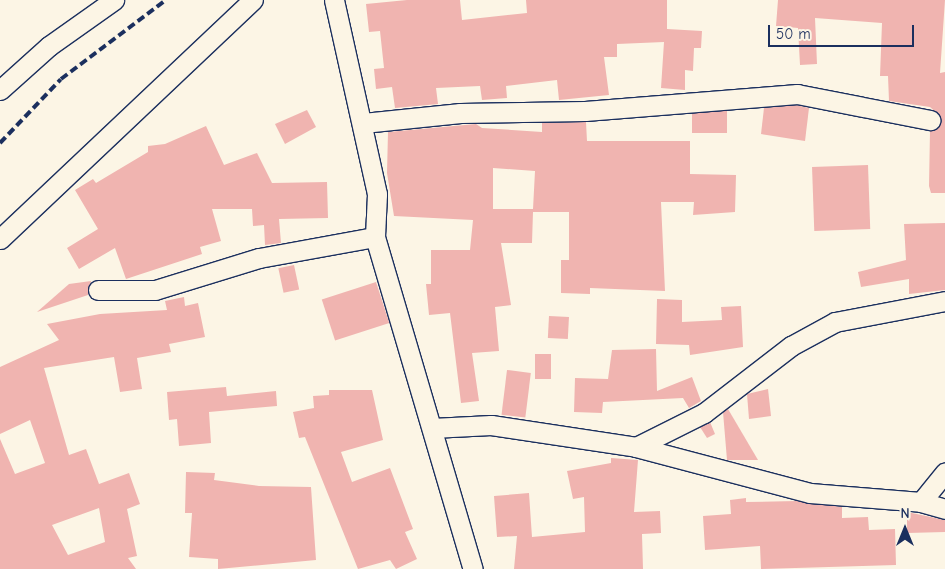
<!DOCTYPE html>
<style>
body{margin:0}
#map{position:relative;width:945px;height:569px;overflow:hidden;background:#fcf5e5;font-family:"Comic Neue",sans-serif}
div>[style]{position:absolute}
.building>*{inset:0;background:#f0b4b0;transform-origin:0 0}
.roads{filter:drop-shadow(1px 0 #1b2f5e) drop-shadow(-1px 0 #1b2f5e) drop-shadow(0 1px #1b2f5e) drop-shadow(0 -1px #1b2f5e)}
.minor>*{height:19px;margin:-9.5px;padding:0 9.5px;transform-origin:9.5px;border-radius:9.5px;background:#fcf5e5}
.rail>*{height:4px;margin-top:-2px;transform-origin:0;background:repeating-linear-gradient(90deg,#1b2f5e 0 8px,transparent 0 12px)}
span{translate:-50% -50%;white-space:nowrap;text-align:center;line-height:1.15;-webkit-text-stroke:4px #fcf5e5;paint-order:stroke}
.north{position:absolute;left:880px;top:504px;width:50px;height:50px;-webkit-text-stroke:4px #fcf5e5;paint-order:stroke;rotate:0deg;font-size:14px;font-weight:700;line-height:20px;text-align:center;color:#1b2f5e}
.north::after{content:'';display:block;margin:auto;width:18px;height:22px;background:#1b2f5e;clip-path:polygon(50% 0,100% 100%,50% 72%,0 100%)}
.scale{position:absolute;left:768px;top:25px;width:146px;height:22px;box-sizing:border-box;border:2px solid #1b2f5e;border-top:0;padding-left:6px;font-size:15px;line-height:18px;white-space:nowrap;color:#1b2f5e;-webkit-text-stroke:4px #fcf5e5;paint-order:stroke}
</style>
<div id="map">
<div class="building">
<i style="clip-path:polygon(407px 0,460px 0,462px 20px,527px 13px,526px 0,667px 0,667px 29px,702px 31px,701px 48px,694px 48px,693px 71px,685px 70px,685px 90px,661px 88px,664px 42px,617px 44px,617px 57px,604px 57px,609px 95px,559px 100px,557px 80px,506px 86px,507px 98px,482px 100px,480px 86px,436px 88px,438px 104px,395px 108px,392px 87px,376px 89px,374px 69px,384px 68px,380px 31px,369px 32px,366px 4px)"></i>
<i style="clip-path:polygon(778px 0,945px 0,940px 73px,945px 72px,945px 193px,931px 193px,929px 186px,930px 131px,939px 127px,940px 116px,930px 107px,889px 101px,888px 76px,880px 76px,882px 23px,815px 18px,817px 64px,800px 65px,798px 28px,776px 26px)"></i>
<i style="clip-path:polygon(796px 105px,809px 108px,805px 141px,761px 134px,764px 108px)"></i>
<i style="clip-path:polygon(307px 110px,316px 127px,285px 144px,275px 124px)"></i>
<i style="left:727px;top:111px;width:22px;height:35px;rotate:90deg"></i>
<i style="clip-path:polygon(evenodd,586px 122px,587px 141px,690px 141px,690px 174px,736px 175px,735px 212px,693px 215px,694px 202px,661px 202px,665px 291px,590px 288px,590px 294px,561px 293px,561px 260px,569px 260px,569px 212px,533px 212px,532px 243px,501px 243px,511px 305px,495px 307px,499px 351px,472px 353px,479px 401px,461px 403px,450px 313px,429px 315px,426px 284px,431px 284px,431px 250px,470px 250px,473px 220px,394px 216px,387px 173px,388px 132px,476px 124px,482px 128px,542px 132px,542px 123px,586px 122px,493px 168px,535px 171px,533px 209px,493px 209px,493px 168px)"></i>
<i style="clip-path:polygon(206px 126px,224px 165px,257px 153px,272px 183px,327px 182px,328px 218px,279px 219px,281px 243px,265px 245px,264px 225px,253px 226px,252px 209px,212px 209px,221px 241px,200px 247px,202px 254px,126px 279px,115px 248px,79px 269px,67px 248px,98px 229px,75px 190px,93px 179px,96px 183px,148px 152px,148px 146px,165px 144px)"></i>
<i style="left:868px;top:165px;width:64px;height:56px;rotate:88deg"></i>
<i style="clip-path:polygon(945px 223px,945px 290px,909px 294px,909px 279px,861px 287px,858px 272px,906px 260px,904px 224px)"></i>
<i style="left:294px;top:265px;width:25px;height:16px;rotate:78deg"></i>
<i style="clip-path:polygon(91px 281px,88px 295px,37px 312px,69px 284px)"></i>
<i style="left:376px;top:282px;width:43px;height:57px;rotate:72deg"></i>
<i style="clip-path:polygon(evenodd,184px 297px,185px 306px,198px 303px,205px 337px,169px 344px,171px 352px,137px 358px,142px 389px,120px 392px,114px 357px,44px 368px,69px 455px,86px 449px,99px 484px,129px 473px,140px 504px,127px 509px,137px 556px,128px 558px,136px 569px,0 569px,0 439px,15px 474px,45px 463px,30px 420px,0 434px,0 367px,59px 340px,47px 324px,100px 314px,167px 310px,165px 301px,184px 297px,99px 508px,105px 542px,68px 555px,52px 525px,99px 508px)"></i>
<i style="clip-path:polygon(657px 299px,682px 300px,682px 322px,722px 320px,721px 307px,741px 306px,743px 347px,690px 355px,689px 345px,656px 344px)"></i>
<i style="left:549px;top:316px;width:20px;height:22px;rotate:3deg"></i>
<i style="clip-path:polygon(656px 349px,657px 391px,692px 377px,701px 401px,689px 408px,683px 398px,603px 402px,602px 413px,574px 412px,575px 378px,608px 379px,612px 350px)"></i>
<i style="left:535px;top:354px;width:16px;height:25px"></i>
<i style="left:507px;top:370px;width:24px;height:45px;rotate:7deg"></i>
<i style="clip-path:polygon(226px 387px,227px 396px,276px 391px,277px 406px,209px 412px,211px 443px,179px 446px,177px 419px,169px 420px,167px 392px)"></i>
<i style="clip-path:polygon(768px 389px,771px 416px,749px 419px,747px 394px)"></i>
<i style="clip-path:polygon(329px 390px,372px 390px,383px 440px,341px 452px,352px 482px,390px 468px,413px 529px,405px 532px,417px 559px,396px 569px,390px 560px,358px 569px,305px 437px,299px 438px,293px 412px,314px 408px,313px 396px,329px 395px)"></i>
<i style="clip-path:polygon(728px 409px,758px 460px,727px 460px,723px 412px)"></i>
<i style="clip-path:polygon(710px 422px,715px 434px,707px 438px,700px 427px)"></i>
<i style="clip-path:polygon(611px 458px,638px 460px,634px 512px,660px 511px,661px 533px,642px 534px,643px 569px,514px 569px,517px 536px,497px 537px,494px 496px,529px 493px,532px 537px,585px 532px,584px 497px,573px 499px,567px 471px,611px 463px)"></i>
<i style="clip-path:polygon(186px 472px,215px 473px,214px 480px,259px 486px,311px 487px,316px 560px,218px 569px,218px 559px,189px 557px,192px 513px,185px 513px)"></i>
<i style="clip-path:polygon(746px 498px,746px 502px,797px 501px,842px 507px,842px 518px,868px 517px,869px 530px,895px 529px,896px 565px,761px 569px,760px 546px,705px 550px,703px 516px,731px 514px,730px 500px)"></i>
<i style="clip-path:polygon(907px 512px,945px 520px,945px 532px,907px 533px)"></i>
</div>
<div class="roads">
<div class="minor">
<i style="left:334px;top:0;width:199px;rotate:77.5deg"></i>
<i style="left:377px;top:194px;width:43px;rotate:92.7deg"></i>
<i style="left:375px;top:237px;width:346px;rotate:73.6deg"></i>
<i style="left:0;top:90px;width:66px;rotate:-41.9deg"></i>
<i style="left:49px;top:46px;width:80px;rotate:-35.3deg"></i>
<i style="left:363px;top:123px;width:98px;rotate:-5.9deg"></i>
<i style="left:460px;top:113px;width:125px;rotate:-0.9deg"></i>
<i style="left:585px;top:111px;width:213px;rotate:-4.6deg"></i>
<i style="left:797px;top:94px;width:136px;rotate:11.1deg"></i>
<i style="left:0;top:239px;width:348px;rotate:-43.4deg"></i>
<i style="left:98px;top:290px;width:57px"></i>
<i style="left:155px;top:290px;width:109px;rotate:-17.1deg"></i>
<i style="left:259px;top:258px;width:118px;rotate:-10.3deg"></i>
<i style="left:432px;top:428px;width:59px;rotate:-2.9deg"></i>
<i style="left:491px;top:425px;width:147px;rotate:8.6deg"></i>
<i style="left:636px;top:447px;width:76px;rotate:-26.6deg"></i>
<i style="left:704px;top:413px;width:110px;rotate:-37.6deg"></i>
<i style="left:791px;top:346px;width:50px;rotate:-28.6deg"></i>
<i style="left:835px;top:322px;width:112px;rotate:-10.8deg"></i>
<i style="left:636px;top:447px;width:180px;rotate:14.8deg"></i>
<i style="left:810px;top:493px;width:111px;rotate:4.6deg"></i>
<i style="left:921px;top:502px;width:25px;rotate:16deg"></i>
<i style="left:921px;top:502px;width:38px;rotate:-51deg"></i>
</div>
</div>
<div class="rail">
<i style="left:0;top:143px;width:88px;rotate:-46.4deg"></i>
<i style="left:61px;top:79px;width:131px;rotate:-37deg"></i>
</div>
<div class="north">N</div>
<div class="scale">50 m</div>
</div>
